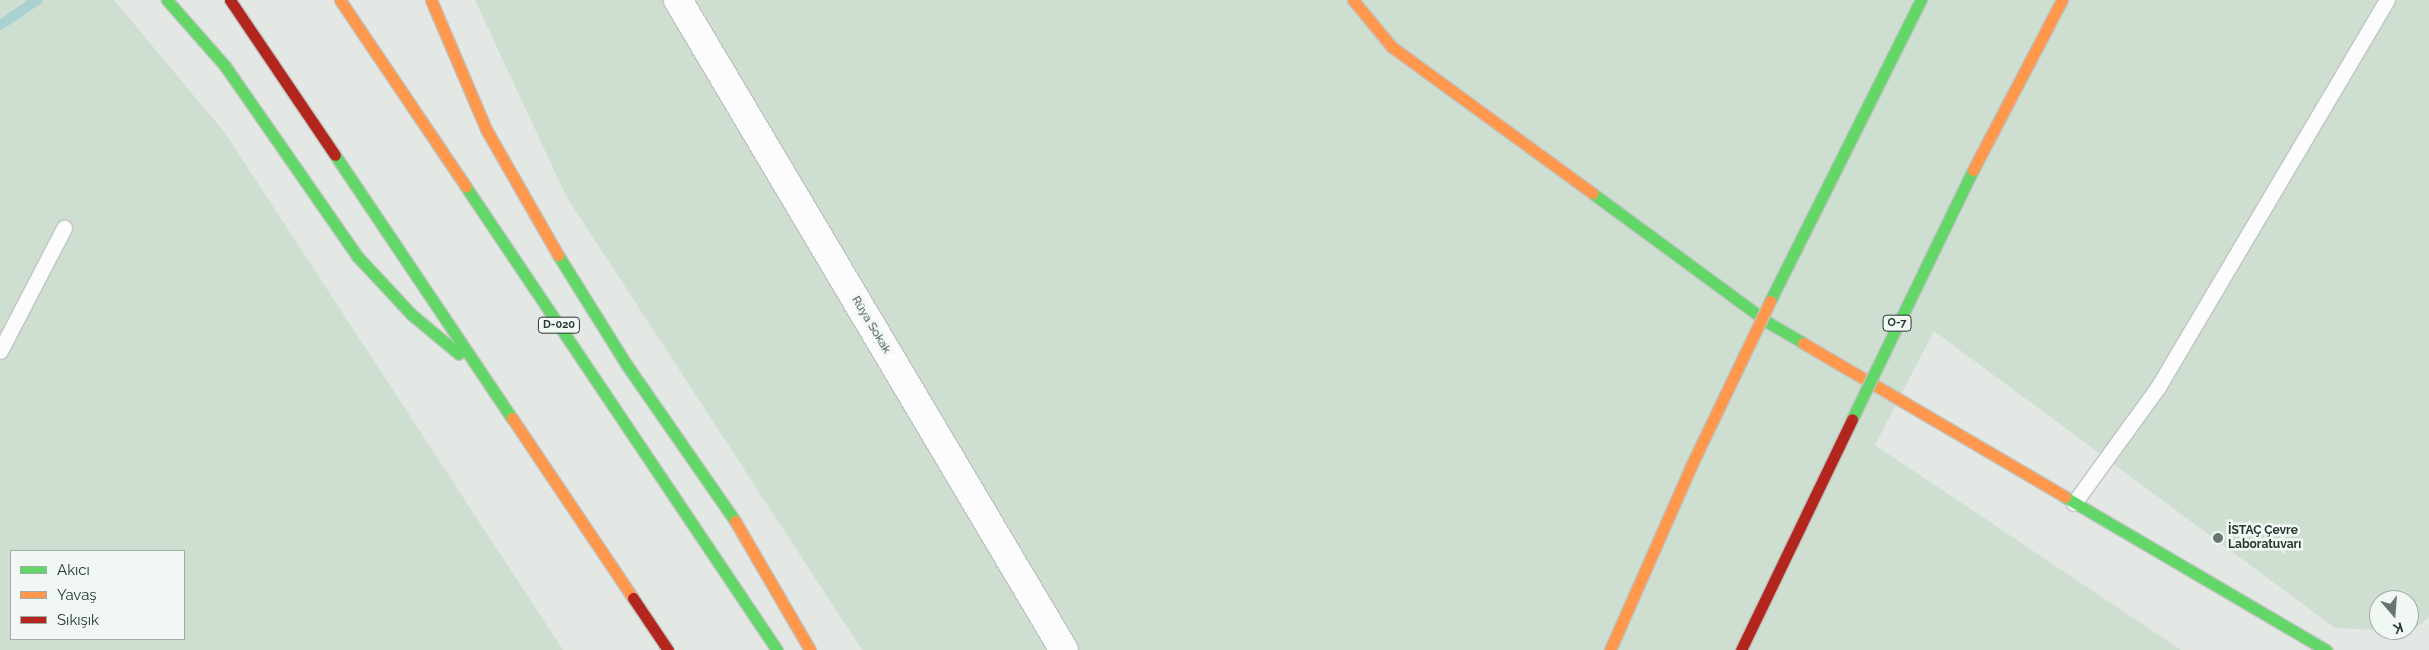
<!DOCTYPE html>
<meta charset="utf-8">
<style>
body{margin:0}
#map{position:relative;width:2429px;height:650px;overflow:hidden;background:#e3e8e5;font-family:Raleway,sans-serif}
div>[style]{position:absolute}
.green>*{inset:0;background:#cedfd1}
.stream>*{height:10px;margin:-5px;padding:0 5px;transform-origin:5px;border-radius:5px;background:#a9d1d1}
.roads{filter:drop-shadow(1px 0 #c0c5c2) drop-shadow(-1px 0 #c0c5c2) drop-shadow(0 1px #c0c5c2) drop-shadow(0 -1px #c0c5c2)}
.lane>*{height:15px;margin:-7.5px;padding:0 7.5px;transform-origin:7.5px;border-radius:7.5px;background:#fbfcfb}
.street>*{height:28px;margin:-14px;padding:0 14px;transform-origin:14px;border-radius:14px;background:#fbfcfb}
.fast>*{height:11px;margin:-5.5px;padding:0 5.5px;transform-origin:5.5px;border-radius:5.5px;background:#63d668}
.slow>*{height:11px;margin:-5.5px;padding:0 5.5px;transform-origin:5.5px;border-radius:5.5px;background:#ff974d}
.jam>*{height:11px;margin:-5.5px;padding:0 5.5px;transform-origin:5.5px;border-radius:5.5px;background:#b3261e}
.bridges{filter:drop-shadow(1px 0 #bcc4c0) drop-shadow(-1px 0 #bcc4c0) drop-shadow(0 1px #bcc4c0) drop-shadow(0 -1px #bcc4c0)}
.fast-bridge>*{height:11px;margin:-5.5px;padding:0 5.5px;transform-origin:5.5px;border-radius:5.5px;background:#63d668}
.slow-bridge>*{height:11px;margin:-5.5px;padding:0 5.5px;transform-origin:5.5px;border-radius:5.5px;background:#ff974d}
.jam-bridge>*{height:11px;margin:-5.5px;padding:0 5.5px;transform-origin:5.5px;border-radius:5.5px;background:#b3261e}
.dots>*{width:14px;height:14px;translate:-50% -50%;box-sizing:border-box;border:2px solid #f1f7f3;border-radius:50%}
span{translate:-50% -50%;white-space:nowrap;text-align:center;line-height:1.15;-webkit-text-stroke:5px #f1f7f3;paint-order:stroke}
.shield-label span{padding:1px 4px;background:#f1f7f3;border:1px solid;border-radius:4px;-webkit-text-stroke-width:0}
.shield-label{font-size:11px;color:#243830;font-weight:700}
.street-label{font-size:12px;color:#243830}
.poi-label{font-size:12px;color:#243830;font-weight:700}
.left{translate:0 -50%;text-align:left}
.legend{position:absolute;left:10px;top:550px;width:175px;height:90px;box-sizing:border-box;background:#f1f7f3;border:1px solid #9faba5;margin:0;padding:6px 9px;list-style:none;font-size:15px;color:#243830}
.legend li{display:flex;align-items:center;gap:10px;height:25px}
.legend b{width:25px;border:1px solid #9faba5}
.north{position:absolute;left:2369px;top:590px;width:50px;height:50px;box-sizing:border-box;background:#f1f7f3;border:1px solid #9faba5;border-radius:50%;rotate:162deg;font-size:14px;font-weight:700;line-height:20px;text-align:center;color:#243830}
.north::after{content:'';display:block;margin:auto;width:18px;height:22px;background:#67766f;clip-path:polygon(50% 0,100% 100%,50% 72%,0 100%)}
</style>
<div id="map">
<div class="green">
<i style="clip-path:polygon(evenodd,0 0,114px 0,225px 133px,563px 650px,0 650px,0 0,11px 551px,184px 551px,184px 639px,11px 639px,11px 551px)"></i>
<i style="clip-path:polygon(475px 0,2429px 0,2429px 617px,2412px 631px,2382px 630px,2409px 630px,2409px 600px,2379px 600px,2379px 630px,2335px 628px,1934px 331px,1875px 445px,2181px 650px,862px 650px,566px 196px)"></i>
</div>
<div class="stream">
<i style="left:0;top:25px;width:45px;rotate:-34deg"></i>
</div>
<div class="roads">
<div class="lane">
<i style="left:0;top:351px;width:139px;rotate:-62.5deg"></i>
<i style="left:2074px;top:503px;width:143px;rotate:-54.1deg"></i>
<i style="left:2158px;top:387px;width:450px;rotate:-59.4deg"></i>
</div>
<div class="street">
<i style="left:678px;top:0;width:756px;rotate:59.3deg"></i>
</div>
<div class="fast">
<i style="left:167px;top:0;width:88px;rotate:48.7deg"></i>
<i style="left:225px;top:66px;width:231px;rotate:55.2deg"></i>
<i style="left:357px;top:256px;width:79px;rotate:47deg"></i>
<i style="left:411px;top:314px;width:62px;rotate:39.8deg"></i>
<i style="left:335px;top:155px;width:317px;rotate:56.1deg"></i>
<i style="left:466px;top:187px;width:558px;rotate:56.11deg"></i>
<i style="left:1592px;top:193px;width:220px;rotate:36.3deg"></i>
<i style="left:1769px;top:323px;width:39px;rotate:30deg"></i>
<i style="left:558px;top:255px;width:128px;rotate:58deg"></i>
<i style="left:626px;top:364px;width:191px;rotate:55.2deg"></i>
<i style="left:2065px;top:497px;width:303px;rotate:30.4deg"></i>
</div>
<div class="slow">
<i style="left:340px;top:0;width:225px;rotate:56deg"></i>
<i style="left:431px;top:0;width:142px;rotate:66.9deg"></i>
<i style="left:487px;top:131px;width:143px;rotate:60.2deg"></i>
<i style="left:1353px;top:0;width:61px;rotate:50.3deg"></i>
<i style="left:1392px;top:47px;width:248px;rotate:36.1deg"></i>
<i style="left:1803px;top:343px;width:304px;rotate:30.4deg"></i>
<i style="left:512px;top:418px;width:217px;rotate:56.1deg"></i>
<i style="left:735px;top:521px;width:149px;rotate:59.8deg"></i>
</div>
<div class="jam">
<i style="left:230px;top:0;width:187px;rotate:55.9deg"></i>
<i style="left:633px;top:598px;width:63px;rotate:56.1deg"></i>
</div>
</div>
<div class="bridges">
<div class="fast-bridge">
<i style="left:1770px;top:301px;width:337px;rotate:-63.4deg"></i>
<i style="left:1852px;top:419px;width:277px;rotate:-64.1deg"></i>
</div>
<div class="slow-bridge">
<i style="left:1973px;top:170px;width:192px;rotate:-62.4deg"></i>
<i style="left:1610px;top:650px;width:201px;rotate:-66.2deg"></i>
<i style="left:1691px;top:466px;width:183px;rotate:-64.4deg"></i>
</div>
<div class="jam-bridge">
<i style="left:1741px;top:650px;width:256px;rotate:-64.3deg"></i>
</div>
</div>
<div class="dots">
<i style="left:2218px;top:538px;background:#67766f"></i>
</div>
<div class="shield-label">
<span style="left:1897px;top:323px">O-7</span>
<span style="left:559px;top:325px">D-020</span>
</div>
<div class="street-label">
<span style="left:871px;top:325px;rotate:59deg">Rüya Sokak</span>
</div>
<div class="poi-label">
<span class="left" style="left:2228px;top:538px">İSTAÇ Çevre<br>Laboratuvarı</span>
</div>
<ul class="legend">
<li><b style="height:6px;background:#63d668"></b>Akıcı</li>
<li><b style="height:6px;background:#ff974d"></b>Yavaş</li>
<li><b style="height:6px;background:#b3261e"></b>Sıkışık</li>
</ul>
<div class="north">K</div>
</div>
